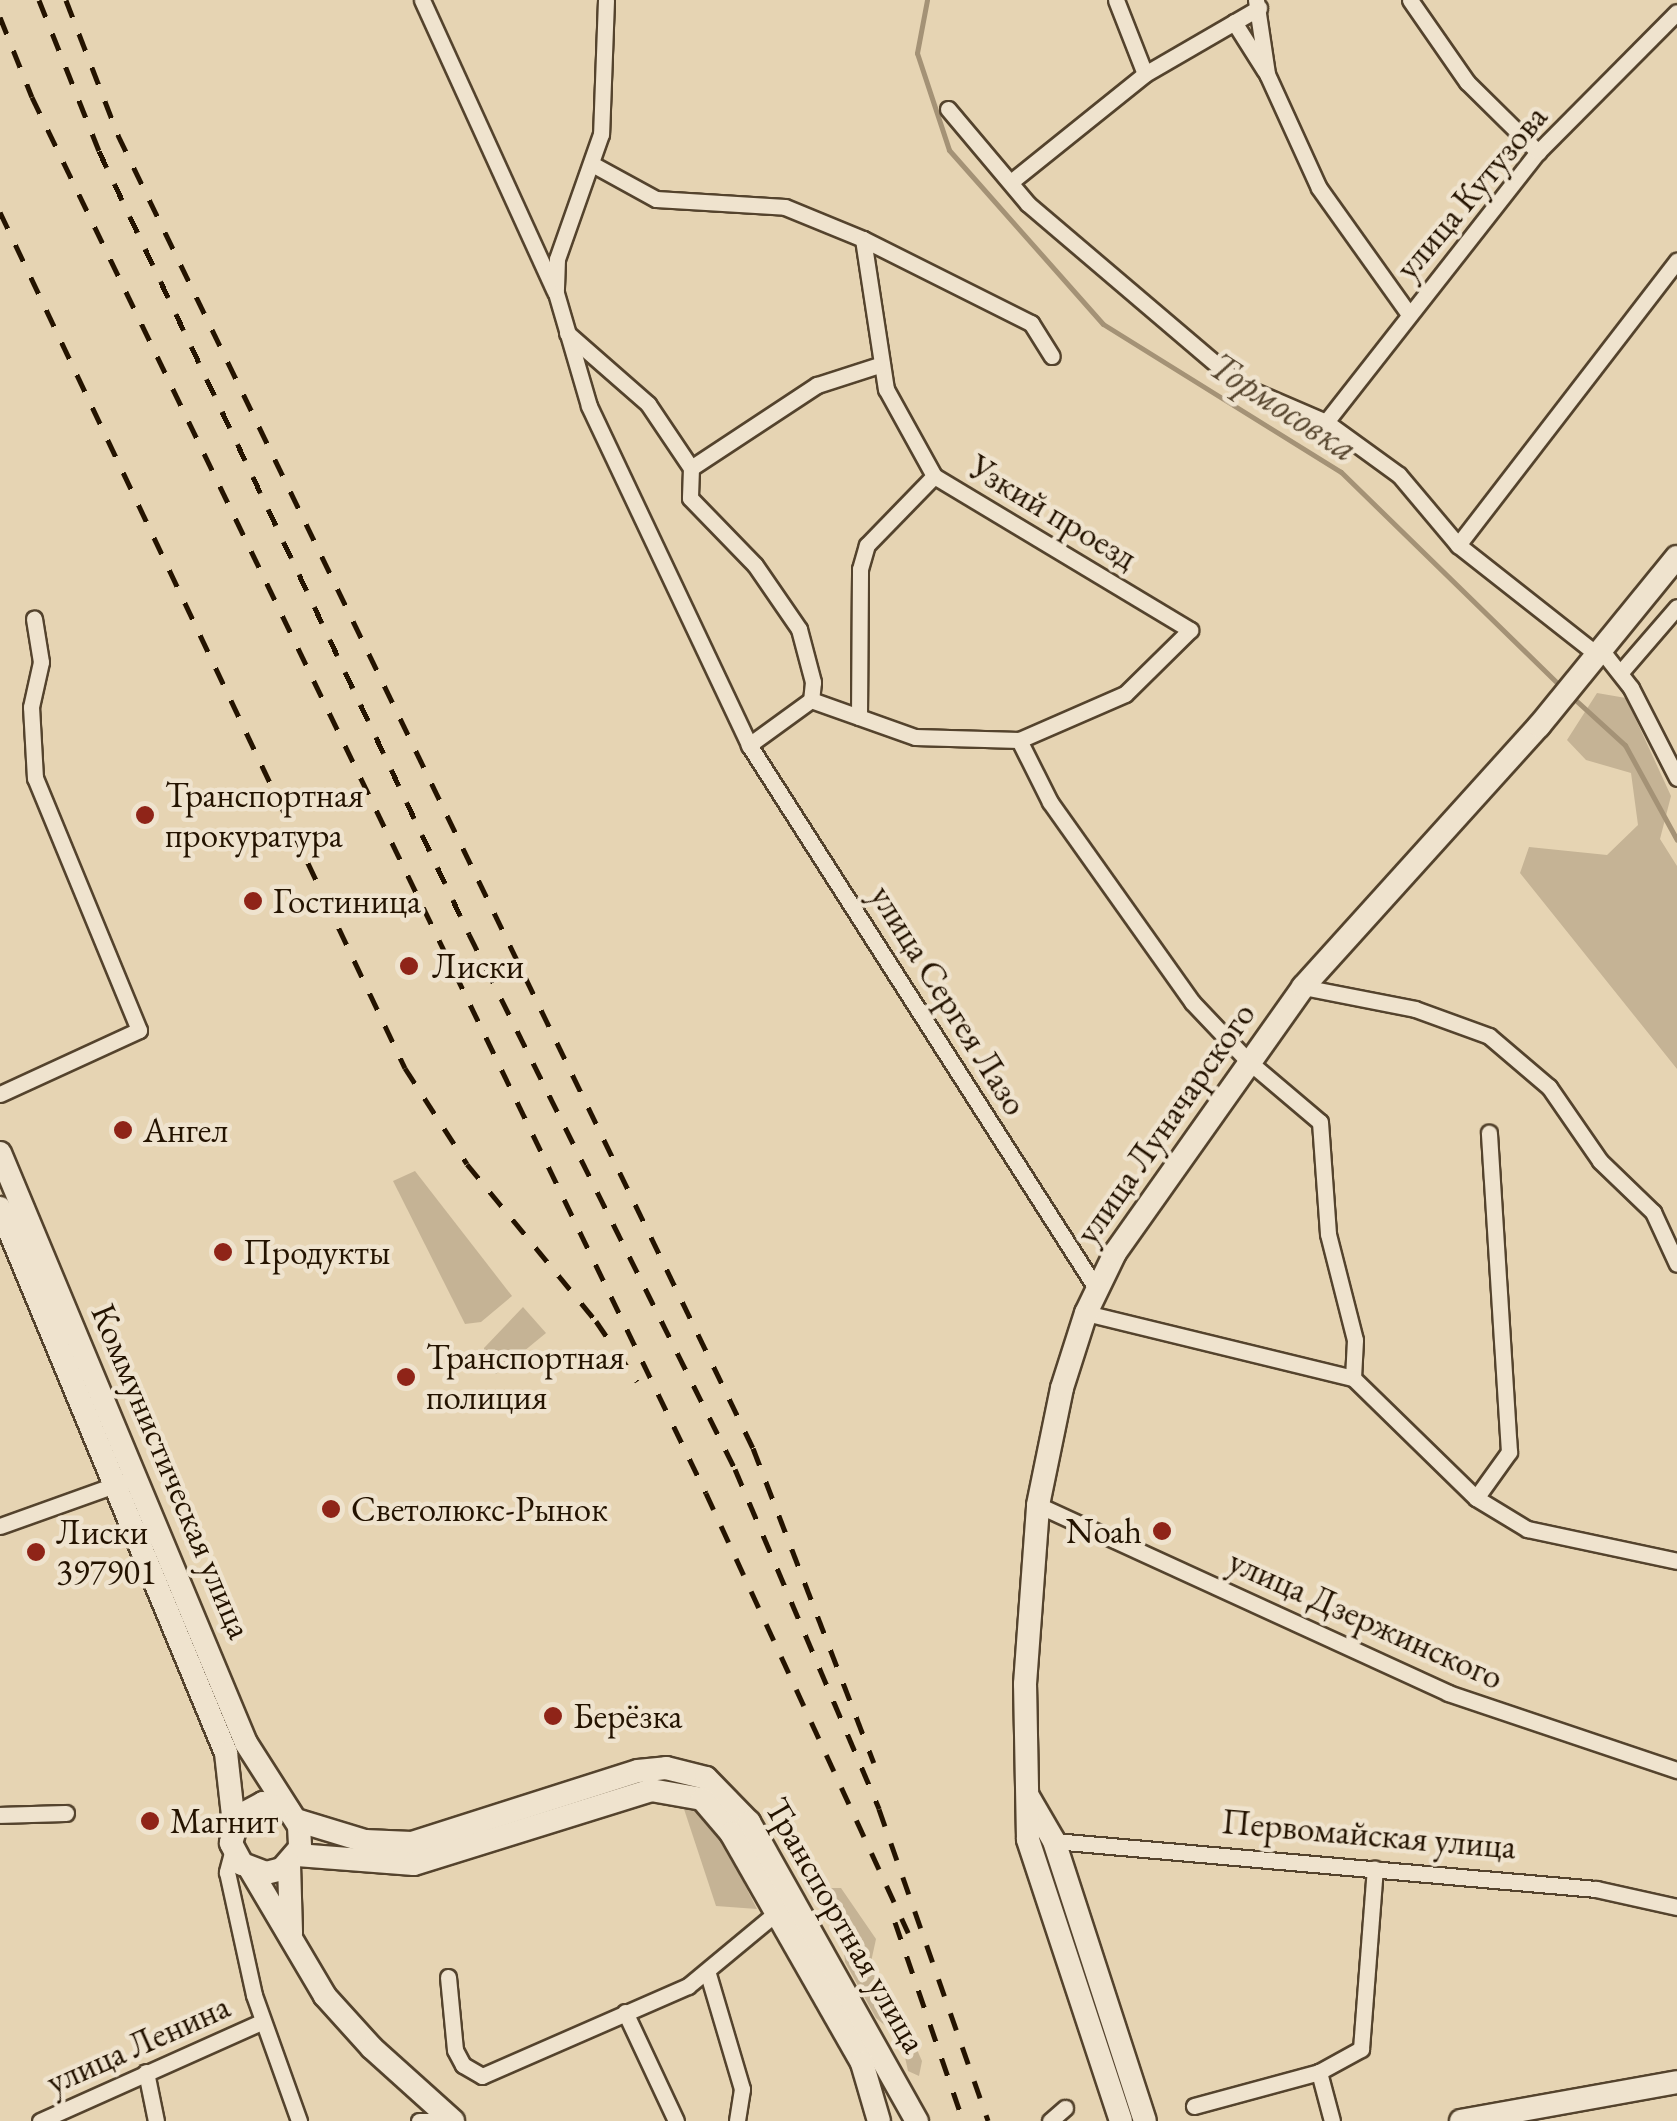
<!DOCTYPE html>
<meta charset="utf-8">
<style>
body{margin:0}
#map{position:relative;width:1677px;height:2121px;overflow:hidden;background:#e6d4b3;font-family:"EB Garamond",serif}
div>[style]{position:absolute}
.green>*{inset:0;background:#c5b395}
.stream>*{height:5px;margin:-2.5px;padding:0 2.5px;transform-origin:2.5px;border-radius:2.5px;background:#a49276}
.roads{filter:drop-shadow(2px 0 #54432d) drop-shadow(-2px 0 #54432d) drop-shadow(0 2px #54432d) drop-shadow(0 -2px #54432d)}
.street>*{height:15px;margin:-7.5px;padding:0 7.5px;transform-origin:7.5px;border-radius:7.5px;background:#efe3ce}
.secondary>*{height:22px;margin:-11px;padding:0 11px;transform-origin:11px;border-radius:11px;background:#efe3ce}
.rail>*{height:5px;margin-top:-2.5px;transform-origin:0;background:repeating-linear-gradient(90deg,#241300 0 18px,transparent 0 36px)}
.dots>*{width:28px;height:28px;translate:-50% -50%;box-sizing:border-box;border:5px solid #efe3ce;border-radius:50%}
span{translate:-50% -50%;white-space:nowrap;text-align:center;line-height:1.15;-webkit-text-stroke:9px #efe3ce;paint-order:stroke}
.street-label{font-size:35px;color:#241300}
.poi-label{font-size:35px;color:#241300}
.left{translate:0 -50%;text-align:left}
.right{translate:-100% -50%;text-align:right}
.water-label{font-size:38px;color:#57462f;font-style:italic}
</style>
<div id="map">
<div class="green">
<i style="clip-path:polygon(1597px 693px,1626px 698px,1671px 796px,1660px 839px,1677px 866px,1677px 1069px,1520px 873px,1529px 847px,1607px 855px,1638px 825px,1631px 773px,1586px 760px,1567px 740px)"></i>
<i style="clip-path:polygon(415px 1171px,512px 1296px,481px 1322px,465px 1324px,393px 1181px)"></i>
<i style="clip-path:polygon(523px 1307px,546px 1333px,496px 1374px,484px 1365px,484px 1348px)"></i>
<i style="clip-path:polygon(682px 1803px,701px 1811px,717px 1830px,757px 1909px,716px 1906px)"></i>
<i style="clip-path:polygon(820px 1888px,841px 1888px,876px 1939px,869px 1971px,882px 1980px,904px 2020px,922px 2061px,919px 2076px,908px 2071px,901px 2039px,876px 2018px,845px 1962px,842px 1927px,818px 1903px)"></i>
</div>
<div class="stream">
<i style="left:927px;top:0;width:54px;rotate:100.7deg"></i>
<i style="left:917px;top:53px;width:102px;rotate:71.7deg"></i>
<i style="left:949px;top:150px;width:232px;rotate:48.5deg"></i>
<i style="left:1103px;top:324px;width:280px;rotate:31.9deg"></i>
<i style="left:1341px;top:472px;width:309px;rotate:44.3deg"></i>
<i style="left:1570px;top:695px;width:74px;rotate:42.3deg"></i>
<i style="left:1625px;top:745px;width:108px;rotate:61.3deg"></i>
</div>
<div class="roads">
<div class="street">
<i style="left:422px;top:0;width:319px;rotate:65.5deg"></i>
<i style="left:606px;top:0;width:134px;rotate:92.1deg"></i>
<i style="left:601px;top:134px;width:133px;rotate:109.4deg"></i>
<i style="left:557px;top:259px;width:34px;rotate:92deg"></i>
<i style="left:556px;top:293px;width:118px;rotate:73.7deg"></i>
<i style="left:589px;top:406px;width:375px;rotate:64.7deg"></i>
<i style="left:749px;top:745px;width:644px;rotate:57.42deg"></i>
<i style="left:1116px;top:0;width:79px;rotate:68.6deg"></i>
<i style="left:1256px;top:0;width:75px;rotate:81.5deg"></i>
<i style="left:1267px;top:74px;width:125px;rotate:65.5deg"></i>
<i style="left:1319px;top:188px;width:155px;rotate:54.5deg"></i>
<i style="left:1410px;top:0;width:100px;rotate:55.2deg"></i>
<i style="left:1467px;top:82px;width:100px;rotate:44.6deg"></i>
<i style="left:1234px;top:22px;width:58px;rotate:57.7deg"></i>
<i style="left:948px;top:109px;width:124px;rotate:49.9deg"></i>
<i style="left:1028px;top:204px;width:281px;rotate:40.4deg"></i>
<i style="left:1242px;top:386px;width:91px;rotate:23.2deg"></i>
<i style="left:1326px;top:422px;width:90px;rotate:36deg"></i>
<i style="left:1399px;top:475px;width:92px;rotate:49.9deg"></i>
<i style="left:1458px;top:545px;width:178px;rotate:38.2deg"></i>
<i style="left:592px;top:164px;width:73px;rotate:28.7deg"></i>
<i style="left:656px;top:199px;width:129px;rotate:3.5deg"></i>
<i style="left:785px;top:207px;width:84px;rotate:22.3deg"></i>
<i style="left:863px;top:239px;width:152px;rotate:81.3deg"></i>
<i style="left:886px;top:389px;width:99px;rotate:61.1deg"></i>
<i style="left:934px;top:476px;width:299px;rotate:31deg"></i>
<i style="left:1190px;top:630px;width:91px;rotate:135.4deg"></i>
<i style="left:1125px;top:694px;width:116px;rotate:156.5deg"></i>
<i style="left:1019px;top:740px;width:104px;rotate:-178.3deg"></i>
<i style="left:915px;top:737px;width:110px;rotate:-160.4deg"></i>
<i style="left:1012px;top:181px;width:171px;rotate:-38.8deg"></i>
<i style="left:1145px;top:74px;width:132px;rotate:-30.1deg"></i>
<i style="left:863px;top:239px;width:188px;rotate:26.6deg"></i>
<i style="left:1031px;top:323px;width:39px;rotate:58deg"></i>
<i style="left:567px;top:333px;width:108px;rotate:41.2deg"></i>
<i style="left:648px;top:404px;width:77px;rotate:56.1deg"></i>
<i style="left:691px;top:468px;width:30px;rotate:92deg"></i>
<i style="left:690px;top:498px;width:93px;rotate:45.9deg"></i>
<i style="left:755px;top:565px;width:78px;rotate:55.5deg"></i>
<i style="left:799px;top:629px;width:55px;rotate:75.2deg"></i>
<i style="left:813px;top:682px;width:18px;rotate:96deg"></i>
<i style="left:811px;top:700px;width:77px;rotate:144deg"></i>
<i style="left:1326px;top:422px;width:343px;rotate:-51.9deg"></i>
<i style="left:1538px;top:152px;width:197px;rotate:-45.2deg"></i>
<i style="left:691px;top:468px;width:151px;rotate:-33.4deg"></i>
<i style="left:817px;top:385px;width:68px;rotate:-17.9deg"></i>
<i style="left:1458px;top:545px;width:359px;rotate:-52.4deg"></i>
<i style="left:1602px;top:651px;width:47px;rotate:51.9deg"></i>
<i style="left:1631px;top:688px;width:101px;rotate:62.9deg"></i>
<i style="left:1620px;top:673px;width:87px;rotate:-49.2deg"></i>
<i style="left:859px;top:717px;width:148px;rotate:-89.6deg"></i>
<i style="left:860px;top:569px;width:25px;rotate:-74deg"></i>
<i style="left:867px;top:545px;width:96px;rotate:-45.8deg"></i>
<i style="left:1019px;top:740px;width:69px;rotate:63.4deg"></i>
<i style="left:1050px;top:802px;width:245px;rotate:54.6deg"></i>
<i style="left:1192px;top:1002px;width:81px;rotate:46.5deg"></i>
<i style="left:1248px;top:1061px;width:94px;rotate:40.3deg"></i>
<i style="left:1320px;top:1122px;width:112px;rotate:85.9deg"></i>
<i style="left:1328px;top:1234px;width:109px;rotate:75.7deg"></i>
<i style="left:1355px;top:1340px;width:38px;rotate:93deg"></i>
<i style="left:1303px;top:987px;width:114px;rotate:11.1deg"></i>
<i style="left:1415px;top:1009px;width:79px;rotate:20deg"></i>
<i style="left:1489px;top:1036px;width:79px;rotate:40.4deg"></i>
<i style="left:1549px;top:1087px;width:90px;rotate:55.4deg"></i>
<i style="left:1600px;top:1161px;width:74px;rotate:43.9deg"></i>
<i style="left:1653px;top:1212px;width:57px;rotate:65.2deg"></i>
<i style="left:0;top:1094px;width:153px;rotate:-24.7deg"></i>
<i style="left:139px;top:1030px;width:273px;rotate:-112.4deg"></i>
<i style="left:35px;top:778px;width:71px;rotate:-93.2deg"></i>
<i style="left:31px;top:707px;width:46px;rotate:-77.5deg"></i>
<i style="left:41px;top:662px;width:44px;rotate:-99.2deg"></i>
<i style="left:1086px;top:1313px;width:275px;rotate:13.7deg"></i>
<i style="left:1353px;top:1378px;width:172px;rotate:44.3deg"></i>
<i style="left:1476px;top:1498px;width:60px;rotate:31.3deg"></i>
<i style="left:1527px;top:1529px;width:153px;rotate:12deg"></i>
<i style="left:1476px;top:1498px;width:57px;rotate:-54.3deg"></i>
<i style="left:1509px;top:1452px;width:320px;rotate:-93.6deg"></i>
<i style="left:1038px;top:1505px;width:451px;rotate:24.6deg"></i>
<i style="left:1448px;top:1693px;width:242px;rotate:18.6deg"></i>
<i style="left:0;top:1526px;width:131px;rotate:-19.7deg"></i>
<i style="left:0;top:1815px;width:66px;rotate:-1.7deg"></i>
<i style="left:1054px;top:1841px;width:544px;rotate:5.06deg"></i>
<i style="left:1596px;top:1889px;width:83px;rotate:12.5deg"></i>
<i style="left:233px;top:1849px;width:24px;rotate:105deg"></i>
<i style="left:227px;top:1872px;width:126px;rotate:77.6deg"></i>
<i style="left:254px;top:1995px;width:134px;rotate:70.3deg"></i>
<i style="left:708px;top:1974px;width:120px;rotate:73.5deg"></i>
<i style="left:742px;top:2089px;width:32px;rotate:99deg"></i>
<i style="left:448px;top:1977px;width:73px;rotate:84.5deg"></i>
<i style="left:455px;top:2050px;width:17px;rotate:62deg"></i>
<i style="left:463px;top:2065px;width:22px;rotate:30deg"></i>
<i style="left:482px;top:2076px;width:225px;rotate:-23.6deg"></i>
<i style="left:688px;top:1986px;width:116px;rotate:-39.7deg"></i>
<i style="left:625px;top:2012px;width:120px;rotate:64.9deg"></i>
<i style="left:146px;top:2072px;width:50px;rotate:78.5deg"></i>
<i style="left:1194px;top:2106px;width:130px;rotate:-15.2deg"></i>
<i style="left:40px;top:2121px;width:242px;rotate:-24.1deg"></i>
<i style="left:419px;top:2121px;width:15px"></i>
<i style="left:1050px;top:2121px;width:20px;rotate:-41deg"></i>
<i style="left:1332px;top:2121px;width:51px;rotate:-104.9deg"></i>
<i style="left:1319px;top:2072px;width:48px;rotate:-28.7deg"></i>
<i style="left:1361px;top:2049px;width:181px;rotate:-85.6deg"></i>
</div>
<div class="secondary">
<i style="left:0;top:1153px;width:639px;rotate:67.37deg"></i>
<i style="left:246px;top:1743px;width:98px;rotate:57.4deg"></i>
<i style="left:299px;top:1826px;width:22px;rotate:87deg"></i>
<i style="left:300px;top:1848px;width:28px;rotate:131deg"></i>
<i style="left:282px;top:1869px;width:16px;rotate:166deg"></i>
<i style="left:266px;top:1873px;width:26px;rotate:-159deg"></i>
<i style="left:242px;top:1864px;width:24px;rotate:-118deg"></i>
<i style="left:231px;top:1843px;width:28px;rotate:-73deg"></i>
<i style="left:239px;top:1816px;width:27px;rotate:-28deg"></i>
<i style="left:263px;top:1803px;width:27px;rotate:17deg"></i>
<i style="left:0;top:1208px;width:590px;rotate:67.48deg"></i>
<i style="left:226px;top:1753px;width:71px;rotate:83.6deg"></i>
<i style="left:1029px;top:1798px;width:50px;rotate:59.8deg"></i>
<i style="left:1054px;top:1841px;width:294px;rotate:72deg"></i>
<i style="left:296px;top:1820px;width:72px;rotate:16.9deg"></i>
<i style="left:365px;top:1841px;width:47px;rotate:2.4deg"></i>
<i style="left:412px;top:1843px;width:237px;rotate:-17.7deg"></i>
<i style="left:638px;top:1771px;width:28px;rotate:-6deg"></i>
<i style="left:666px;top:1768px;width:41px;rotate:14deg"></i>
<i style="left:706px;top:1778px;width:62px;rotate:45.7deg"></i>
<i style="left:749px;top:1822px;width:343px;rotate:60.7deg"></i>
<i style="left:297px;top:1855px;width:117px;rotate:4.4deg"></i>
<i style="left:414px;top:1864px;width:248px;rotate:-17.3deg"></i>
<i style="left:651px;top:1790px;width:52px;rotate:10deg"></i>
<i style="left:702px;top:1799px;width:45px;rotate:49.5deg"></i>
<i style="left:731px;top:1833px;width:265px;rotate:60.3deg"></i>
<i style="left:862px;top:2063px;width:60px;rotate:73.7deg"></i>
<i style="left:289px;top:1864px;width:69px;rotate:88.3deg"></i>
<i style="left:250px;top:1869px;width:147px;rotate:59.4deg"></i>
<i style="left:325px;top:1996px;width:70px;rotate:47.9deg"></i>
<i style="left:372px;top:2048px;width:109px;rotate:42deg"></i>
<i style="left:1121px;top:2121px;width:297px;rotate:-108.3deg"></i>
<i style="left:1028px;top:1839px;width:155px;rotate:-91.1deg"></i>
<i style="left:1025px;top:1684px;width:179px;rotate:-85.8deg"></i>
<i style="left:1038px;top:1505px;width:119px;rotate:-78.4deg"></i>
<i style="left:1062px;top:1388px;width:79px;rotate:-72.3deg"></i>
<i style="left:1086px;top:1313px;width:67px;rotate:-64.2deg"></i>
<i style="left:1115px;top:1253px;width:326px;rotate:-54.7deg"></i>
<i style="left:1303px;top:987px;width:352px;rotate:-47.9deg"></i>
<i style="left:1539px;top:726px;width:218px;rotate:-50.8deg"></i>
<i style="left:1461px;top:2121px;width:219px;rotate:-10.2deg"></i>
</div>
</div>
<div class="rail">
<i style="left:39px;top:0;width:162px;rotate:68.3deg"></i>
<i style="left:99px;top:151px;width:866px;rotate:64.71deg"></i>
<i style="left:469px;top:934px;width:597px;rotate:63.56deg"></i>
<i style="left:735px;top:1469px;width:369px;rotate:67deg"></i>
<i style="left:879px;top:1809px;width:330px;rotate:70.7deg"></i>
<i style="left:66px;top:0;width:145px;rotate:68.9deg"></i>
<i style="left:118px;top:135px;width:1458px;rotate:64.19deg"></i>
<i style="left:753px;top:1448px;width:337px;rotate:69deg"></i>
<i style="left:0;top:17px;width:86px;rotate:68.2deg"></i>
<i style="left:32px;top:97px;width:1550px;rotate:64.23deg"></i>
<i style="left:706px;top:1493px;width:484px;rotate:65.3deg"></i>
<i style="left:0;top:212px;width:947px;rotate:64.68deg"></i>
<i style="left:405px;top:1068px;width:114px;rotate:57.1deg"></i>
<i style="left:467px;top:1164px;width:203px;rotate:50.6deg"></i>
<i style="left:596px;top:1321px;width:73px;rotate:55.7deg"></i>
<i style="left:895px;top:1922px;width:210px;rotate:71.1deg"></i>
</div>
<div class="dots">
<i style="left:145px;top:815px;background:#8f2418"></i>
<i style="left:253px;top:901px;background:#8f2418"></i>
<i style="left:409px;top:966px;background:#8f2418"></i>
<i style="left:123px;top:1130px;background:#8f2418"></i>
<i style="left:223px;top:1252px;background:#8f2418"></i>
<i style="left:406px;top:1377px;background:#8f2418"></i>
<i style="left:331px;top:1509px;background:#8f2418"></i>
<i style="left:1162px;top:1531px;background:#8f2418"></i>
<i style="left:36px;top:1552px;background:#8f2418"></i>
<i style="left:553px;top:1716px;background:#8f2418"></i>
<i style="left:150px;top:1821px;background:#8f2418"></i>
</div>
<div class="street-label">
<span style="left:1471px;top:192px;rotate:-50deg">улица Кутузова</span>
<span style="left:1053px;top:512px;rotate:31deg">Узкий проезд</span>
<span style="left:949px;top:1000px;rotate:58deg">улица Сергея Лазо</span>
<span style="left:1165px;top:1123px;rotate:-55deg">улица Луначарского</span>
<span style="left:172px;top:1471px;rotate:67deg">Коммунистическая улица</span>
<span style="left:1366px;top:1619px;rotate:24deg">улица Дзержинского</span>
<span style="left:1369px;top:1834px;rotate:5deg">Первомайская улица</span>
<span style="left:846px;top:1925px;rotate:60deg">Транспортная улица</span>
<span style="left:138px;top:2044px;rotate:-24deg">улица Ленина</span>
</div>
<div class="poi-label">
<span class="left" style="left:165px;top:815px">Транспортная<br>прокуратура</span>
<span class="left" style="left:273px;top:901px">Гостиница</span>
<span class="left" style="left:432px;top:966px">Лиски</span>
<span class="left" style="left:143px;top:1130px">Ангел</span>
<span class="left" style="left:243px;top:1252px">Продукты</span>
<span class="left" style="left:426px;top:1377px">Транспортная<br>полиция</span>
<span class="left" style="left:351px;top:1509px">Светолюкс-Рынок</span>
<span class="right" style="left:1142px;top:1531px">Noah</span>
<span class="left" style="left:56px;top:1552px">Лиски<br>397901</span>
<span class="left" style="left:573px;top:1716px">Берёзка</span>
<span class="left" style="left:170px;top:1821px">Магнит</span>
</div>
<div class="water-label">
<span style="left:1284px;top:406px;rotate:33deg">Тормосовка</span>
</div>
</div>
